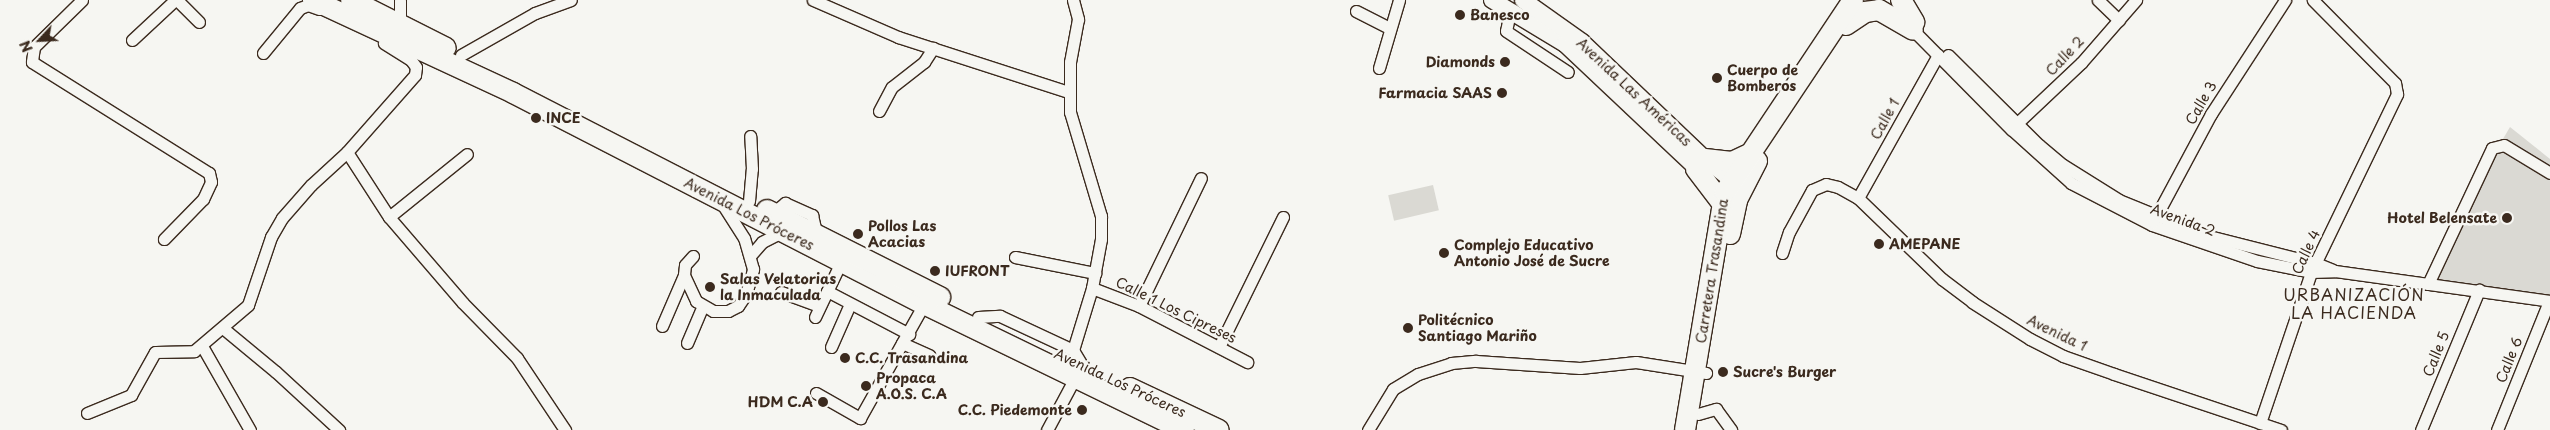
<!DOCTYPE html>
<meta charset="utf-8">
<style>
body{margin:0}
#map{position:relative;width:2550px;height:430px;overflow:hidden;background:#f6f6f2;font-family:"Playpen Sans",sans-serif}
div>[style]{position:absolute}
.green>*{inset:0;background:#dad9d3;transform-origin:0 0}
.roads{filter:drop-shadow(1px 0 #3b2a1e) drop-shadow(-1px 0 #3b2a1e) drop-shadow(0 1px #3b2a1e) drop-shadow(0 -1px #3b2a1e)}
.street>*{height:11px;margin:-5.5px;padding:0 5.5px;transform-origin:5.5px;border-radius:5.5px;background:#f6f6f2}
.secondary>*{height:16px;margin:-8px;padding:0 8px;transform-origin:8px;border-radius:8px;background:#f6f6f2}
.highway>*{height:20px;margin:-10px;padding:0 10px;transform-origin:10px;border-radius:10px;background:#f6f6f2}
.dots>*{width:14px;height:14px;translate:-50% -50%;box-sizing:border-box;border:2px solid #f6f6f2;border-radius:50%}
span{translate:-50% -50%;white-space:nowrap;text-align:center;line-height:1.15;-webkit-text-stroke:5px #f6f6f2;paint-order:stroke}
.poi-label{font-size:14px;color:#3b2a1e;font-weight:700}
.left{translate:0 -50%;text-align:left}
.right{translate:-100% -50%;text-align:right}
.street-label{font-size:14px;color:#3b2a1e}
.quarter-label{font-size:16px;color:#3b2a1e;letter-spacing:1px}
.north{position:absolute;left:15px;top:15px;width:50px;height:50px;-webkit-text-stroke:4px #f6f6f2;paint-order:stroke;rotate:245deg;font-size:14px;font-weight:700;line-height:20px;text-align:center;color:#3b2a1e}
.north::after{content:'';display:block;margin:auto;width:18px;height:22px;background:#3b2a1e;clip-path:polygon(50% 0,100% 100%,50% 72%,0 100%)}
</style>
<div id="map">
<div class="green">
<i style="clip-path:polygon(2510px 127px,2550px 159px,2550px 307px,2440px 291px,2437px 275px,2490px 161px)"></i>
<i style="left:1433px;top:185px;width:26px;height:46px;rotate:77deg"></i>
</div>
<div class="roads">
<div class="street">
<i style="left:82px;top:0;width:67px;rotate:135.6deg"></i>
<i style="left:34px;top:47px;width:15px;rotate:98deg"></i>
<i style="left:32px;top:62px;width:209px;rotate:32.1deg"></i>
<i style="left:209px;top:173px;width:9px;rotate:77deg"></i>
<i style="left:211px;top:182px;width:19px;rotate:115deg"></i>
<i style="left:203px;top:199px;width:56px;rotate:134.3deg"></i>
<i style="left:177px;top:0;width:31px;rotate:45deg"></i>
<i style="left:400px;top:0;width:24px;rotate:90deg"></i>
<i style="left:813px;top:0;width:93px;rotate:23.5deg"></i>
<i style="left:898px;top:37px;width:179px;rotate:17.9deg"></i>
<i style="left:1073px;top:0;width:20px;rotate:75deg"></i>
<i style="left:1078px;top:19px;width:44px;rotate:100.5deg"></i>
<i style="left:1070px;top:62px;width:50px;rotate:90deg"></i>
<i style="left:1070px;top:112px;width:109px;rotate:73.4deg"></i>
<i style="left:1101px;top:216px;width:23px;rotate:90deg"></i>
<i style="left:1101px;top:239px;width:50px;rotate:100.4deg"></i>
<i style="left:1092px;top:288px;width:65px;rotate:107deg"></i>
<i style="left:2098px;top:0;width:29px;rotate:44deg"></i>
<i style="left:1356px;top:11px;width:38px;rotate:27deg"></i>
<i style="left:1510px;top:12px;width:19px;rotate:102deg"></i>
<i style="left:1506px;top:31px;width:74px;rotate:33.5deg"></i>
<i style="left:1910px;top:27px;width:144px;rotate:45.3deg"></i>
<i style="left:2011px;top:129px;width:81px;rotate:42deg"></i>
<i style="left:2071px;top:183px;width:91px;rotate:27.4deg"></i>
<i style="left:2152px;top:225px;width:111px;rotate:18.9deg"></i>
<i style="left:2257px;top:261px;width:55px;rotate:11.5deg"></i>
<i style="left:2311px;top:272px;width:24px;rotate:-2deg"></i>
<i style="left:2335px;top:271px;width:217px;rotate:7.9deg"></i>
<i style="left:132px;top:40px;width:59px;rotate:-42.9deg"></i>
<i style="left:263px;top:53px;width:58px;rotate:-50.6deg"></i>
<i style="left:300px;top:8px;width:9px;rotate:-21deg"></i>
<i style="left:308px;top:5px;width:12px;rotate:20deg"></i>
<i style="left:461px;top:55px;width:85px;rotate:-29.6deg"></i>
<i style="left:535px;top:13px;width:38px;rotate:-20deg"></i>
<i style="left:1948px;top:55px;width:128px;rotate:44.7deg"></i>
<i style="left:2039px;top:145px;width:31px;rotate:40deg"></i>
<i style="left:2063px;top:165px;width:66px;rotate:32deg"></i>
<i style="left:2119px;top:200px;width:93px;rotate:22.1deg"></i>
<i style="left:2205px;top:235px;width:114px;rotate:14.2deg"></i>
<i style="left:2316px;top:263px;width:18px;rotate:22deg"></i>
<i style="left:1379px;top:68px;width:71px;rotate:-73.6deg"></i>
<i style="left:879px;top:111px;width:27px;rotate:-62deg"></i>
<i style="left:892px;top:87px;width:41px;rotate:-38deg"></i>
<i style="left:924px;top:62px;width:17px;rotate:-57deg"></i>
<i style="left:2012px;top:128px;width:95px;rotate:-43.3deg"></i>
<i style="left:2081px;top:63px;width:84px;rotate:-48.9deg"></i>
<i style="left:347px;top:152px;width:77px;rotate:57.1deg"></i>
<i style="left:389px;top:217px;width:113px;rotate:49.3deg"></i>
<i style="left:463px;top:303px;width:77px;rotate:45.5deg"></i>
<i style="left:517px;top:358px;width:87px;rotate:56.3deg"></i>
<i style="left:1858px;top:198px;width:164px;rotate:-60.8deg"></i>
<i style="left:749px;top:201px;width:32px;rotate:-85deg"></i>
<i style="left:752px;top:169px;width:33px;rotate:-93deg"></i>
<i style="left:773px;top:213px;width:16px;rotate:-40deg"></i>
<i style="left:785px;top:203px;width:30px;rotate:24deg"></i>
<i style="left:812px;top:215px;width:17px;rotate:77deg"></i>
<i style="left:389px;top:217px;width:100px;rotate:-38.9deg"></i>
<i style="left:2153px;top:222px;width:123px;rotate:-61.8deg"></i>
<i style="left:2211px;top:114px;width:136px;rotate:-57deg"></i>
<i style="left:1782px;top:253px;width:22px;rotate:-72deg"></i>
<i style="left:1789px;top:232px;width:48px;rotate:-61.3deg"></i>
<i style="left:1812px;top:190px;width:15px;rotate:-23deg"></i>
<i style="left:1826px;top:184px;width:12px;rotate:14deg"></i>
<i style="left:1838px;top:187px;width:23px;rotate:29deg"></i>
<i style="left:1858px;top:198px;width:117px;rotate:44deg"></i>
<i style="left:1942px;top:279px;width:38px;rotate:37deg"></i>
<i style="left:1972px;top:302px;width:69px;rotate:32.5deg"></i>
<i style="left:2030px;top:339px;width:37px;rotate:27deg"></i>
<i style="left:2063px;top:356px;width:54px;rotate:19.4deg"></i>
<i style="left:2114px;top:374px;width:176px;rotate:18.5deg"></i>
<i style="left:693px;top:256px;width:12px;rotate:132deg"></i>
<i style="left:685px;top:265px;width:10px;rotate:96deg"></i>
<i style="left:684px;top:275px;width:29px;rotate:65deg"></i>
<i style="left:696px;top:301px;width:20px;rotate:30deg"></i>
<i style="left:713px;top:311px;width:15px"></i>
<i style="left:728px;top:311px;width:11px;rotate:-27deg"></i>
<i style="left:738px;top:306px;width:14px;rotate:-56deg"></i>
<i style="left:746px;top:294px;width:26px;rotate:-74deg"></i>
<i style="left:753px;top:269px;width:32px;rotate:-106deg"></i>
<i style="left:744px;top:238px;width:43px;rotate:-122.6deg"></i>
<i style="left:750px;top:256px;width:18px;rotate:-49deg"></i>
<i style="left:762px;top:242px;width:22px;rotate:-27deg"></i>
<i style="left:1015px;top:257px;width:82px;rotate:11.3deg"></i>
<i style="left:2428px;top:284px;width:150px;rotate:-64.8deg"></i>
<i style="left:2492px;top:148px;width:12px;rotate:-14deg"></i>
<i style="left:2504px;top:145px;width:54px;rotate:31.3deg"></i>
<i style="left:1092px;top:288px;width:50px;rotate:21deg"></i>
<i style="left:1139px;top:306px;width:122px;rotate:27.4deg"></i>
<i style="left:827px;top:291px;width:93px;rotate:27.7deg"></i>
<i style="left:781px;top:292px;width:40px;rotate:20.2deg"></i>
<i style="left:1139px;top:306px;width:142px;rotate:-64.2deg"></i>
<i style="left:815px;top:317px;width:61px;rotate:-64.7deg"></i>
<i style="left:978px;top:317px;width:22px;rotate:-3deg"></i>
<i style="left:1000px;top:316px;width:81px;rotate:25deg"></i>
<i style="left:1073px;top:350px;width:17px;rotate:59deg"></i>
<i style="left:662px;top:326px;width:56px;rotate:-66.7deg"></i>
<i style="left:224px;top:329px;width:67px;rotate:39.6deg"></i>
<i style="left:276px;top:372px;width:86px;rotate:42.6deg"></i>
<i style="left:687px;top:343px;width:39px;rotate:-67deg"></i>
<i style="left:902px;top:343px;width:30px;rotate:24deg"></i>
<i style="left:202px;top:346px;width:97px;rotate:60.3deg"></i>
<i style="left:831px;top:347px;width:47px;rotate:-66.2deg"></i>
<i style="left:1219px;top:347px;width:145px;rotate:-63.8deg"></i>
<i style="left:816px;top:393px;width:51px;rotate:29.6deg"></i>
<i style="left:860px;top:418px;width:131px;rotate:-60.7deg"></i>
<i style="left:87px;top:413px;width:48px;rotate:-22.2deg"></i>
<i style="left:131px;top:395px;width:49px;rotate:-60.8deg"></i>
<i style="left:155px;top:352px;width:39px;rotate:-1deg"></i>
<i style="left:194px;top:351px;width:71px;rotate:-40.4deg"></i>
<i style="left:248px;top:305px;width:72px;rotate:-71.3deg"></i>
<i style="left:271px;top:237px;width:22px;rotate:-60deg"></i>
<i style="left:282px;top:218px;width:44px;rotate:-48.7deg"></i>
<i style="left:311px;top:185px;width:49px;rotate:-42.5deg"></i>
<i style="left:347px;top:152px;width:103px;rotate:-48.6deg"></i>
<i style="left:415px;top:75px;width:8px;rotate:-83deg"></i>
<i style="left:416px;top:67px;width:9px;rotate:-126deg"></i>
<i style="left:411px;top:60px;width:32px;rotate:-148deg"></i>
<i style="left:1698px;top:414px;width:19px;rotate:-16deg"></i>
<i style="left:1716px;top:409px;width:26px;rotate:54deg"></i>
<i style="left:2260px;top:423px;width:159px;rotate:-71.3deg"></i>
<i style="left:2311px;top:272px;width:198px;rotate:-64.2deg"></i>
<i style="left:2397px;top:94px;width:11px;rotate:-100deg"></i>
<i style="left:2395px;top:83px;width:117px;rotate:-134.7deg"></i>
<i style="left:1047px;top:430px;width:61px;rotate:-61.8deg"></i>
<i style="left:1368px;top:430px;width:48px;rotate:-58.6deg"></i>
<i style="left:1393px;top:389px;width:29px;rotate:-31deg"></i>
<i style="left:1418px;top:374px;width:35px;rotate:-18deg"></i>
<i style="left:1451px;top:363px;width:25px;rotate:-5deg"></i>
<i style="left:1476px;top:361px;width:104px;rotate:3.9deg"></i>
<i style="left:1580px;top:368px;width:56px;rotate:-6.1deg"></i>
<i style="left:1636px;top:362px;width:71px;rotate:8.9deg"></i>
<i style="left:2421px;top:430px;width:152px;rotate:-67.5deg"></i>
<i style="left:2497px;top:430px;width:139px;rotate:-68deg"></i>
</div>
<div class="secondary">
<i style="left:1492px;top:0;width:85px;rotate:31.1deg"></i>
<i style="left:1565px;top:44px;width:192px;rotate:43.3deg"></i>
<i style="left:1523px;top:0;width:72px;rotate:35.4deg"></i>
<i style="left:1582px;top:42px;width:170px;rotate:43.6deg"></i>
<i style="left:1705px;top:159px;width:47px;rotate:38.1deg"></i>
</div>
<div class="highway">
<i style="left:313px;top:0;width:221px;rotate:24.9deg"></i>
<i style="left:513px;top:93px;width:462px;rotate:27.2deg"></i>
<i style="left:924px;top:304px;width:289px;rotate:25.9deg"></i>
<i style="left:351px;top:0;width:106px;rotate:26.8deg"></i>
<i style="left:1901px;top:0;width:26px;rotate:59deg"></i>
<i style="left:1846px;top:25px;width:23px;rotate:-34deg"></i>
<i style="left:1865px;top:12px;width:14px;rotate:-8deg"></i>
<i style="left:1879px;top:10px;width:39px;rotate:30deg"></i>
<i style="left:1705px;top:159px;width:27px;rotate:6deg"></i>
<i style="left:1732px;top:162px;width:17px;rotate:-25deg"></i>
<i style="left:1696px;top:169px;width:43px;rotate:52.6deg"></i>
<i style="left:767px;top:210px;width:194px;rotate:26.7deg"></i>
<i style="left:1730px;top:234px;width:35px;rotate:-78deg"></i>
<i style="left:1737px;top:200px;width:44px;rotate:-62.9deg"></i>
<i style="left:1130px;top:388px;width:98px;rotate:25.3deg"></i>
<i style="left:1685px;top:430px;width:241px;rotate:-80.5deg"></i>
<i style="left:1725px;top:192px;width:231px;rotate:-56.3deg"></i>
</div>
</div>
<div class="dots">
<i style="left:1460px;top:15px;background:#3b2a1e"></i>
<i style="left:1505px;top:62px;background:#3b2a1e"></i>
<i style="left:1717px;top:78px;background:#3b2a1e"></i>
<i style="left:1502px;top:93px;background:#3b2a1e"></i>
<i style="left:536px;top:118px;background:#3b2a1e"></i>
<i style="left:2507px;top:218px;background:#3b2a1e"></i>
<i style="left:858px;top:234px;background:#3b2a1e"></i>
<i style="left:1879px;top:244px;background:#3b2a1e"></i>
<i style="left:1444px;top:253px;background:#3b2a1e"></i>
<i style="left:935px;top:271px;background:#3b2a1e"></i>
<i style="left:710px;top:287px;background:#3b2a1e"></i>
<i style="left:1408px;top:328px;background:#3b2a1e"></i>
<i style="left:845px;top:358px;background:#3b2a1e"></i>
<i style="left:1723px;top:372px;background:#3b2a1e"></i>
<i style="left:866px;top:386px;background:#3b2a1e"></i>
<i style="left:823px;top:402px;background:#3b2a1e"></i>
<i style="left:1082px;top:410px;background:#3b2a1e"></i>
</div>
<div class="poi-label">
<span class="left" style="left:1470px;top:15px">Banesco</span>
<span class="right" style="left:1495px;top:62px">Diamonds</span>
<span class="left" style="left:1727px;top:78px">Cuerpo de<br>Bomberos</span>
<span class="right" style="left:1492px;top:93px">Farmacia SAAS</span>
<span class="left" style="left:546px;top:118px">INCE</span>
<span class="right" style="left:2497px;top:218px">Hotel Belensate</span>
<span class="left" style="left:868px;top:234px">Pollos Las<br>Acacias</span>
<span class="left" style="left:1889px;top:244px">AMEPANE</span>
<span class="left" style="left:1454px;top:253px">Complejo Educativo<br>Antonio José de Sucre</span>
<span class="left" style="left:945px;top:271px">IUFRONT</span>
<span class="left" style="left:720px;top:287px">Salas Velatorias<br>la Inmaculada</span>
<span class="left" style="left:1418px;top:328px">Politécnico<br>Santiago Mariño</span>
<span class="left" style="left:855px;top:358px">C.C. Trasandina</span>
<span class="left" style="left:1733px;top:372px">Sucre's Burger</span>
<span class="left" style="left:876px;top:386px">Propaca<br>A.O.S. C.A</span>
<span class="right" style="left:813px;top:402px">HDM C.A</span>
<span class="right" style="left:1072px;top:410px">C.C. Piedemonte</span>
</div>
<div class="street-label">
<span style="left:2065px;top:56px;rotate:-46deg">Calle 2</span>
<span style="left:1634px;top:92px;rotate:43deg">Avenida Las Américas</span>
<span style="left:2201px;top:103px;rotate:-60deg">Calle 3</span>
<span style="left:1885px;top:119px;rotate:-61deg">Calle 1</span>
<span style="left:749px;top:214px;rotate:27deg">Avenida Los Próceres</span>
<span style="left:2183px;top:220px;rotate:20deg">Avenida 2</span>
<span style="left:2306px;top:252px;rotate:-65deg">Calle 4</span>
<span style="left:1712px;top:271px;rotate:-81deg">Carretera Trasandina</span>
<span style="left:1176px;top:310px;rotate:26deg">Calle 1 Los Cipreses</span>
<span style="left:2057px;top:333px;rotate:26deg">Avenida 1</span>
<span style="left:2436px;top:354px;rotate:-68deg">Calle 5</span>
<span style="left:2509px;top:360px;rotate:-68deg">Calle 6</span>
<span style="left:1120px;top:383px;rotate:25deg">Avenida Los Próceres</span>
</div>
<div class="quarter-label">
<span style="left:2354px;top:303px">URBANIZACIÓN<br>LA HACIENDA</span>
</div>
<div class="north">N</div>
</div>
